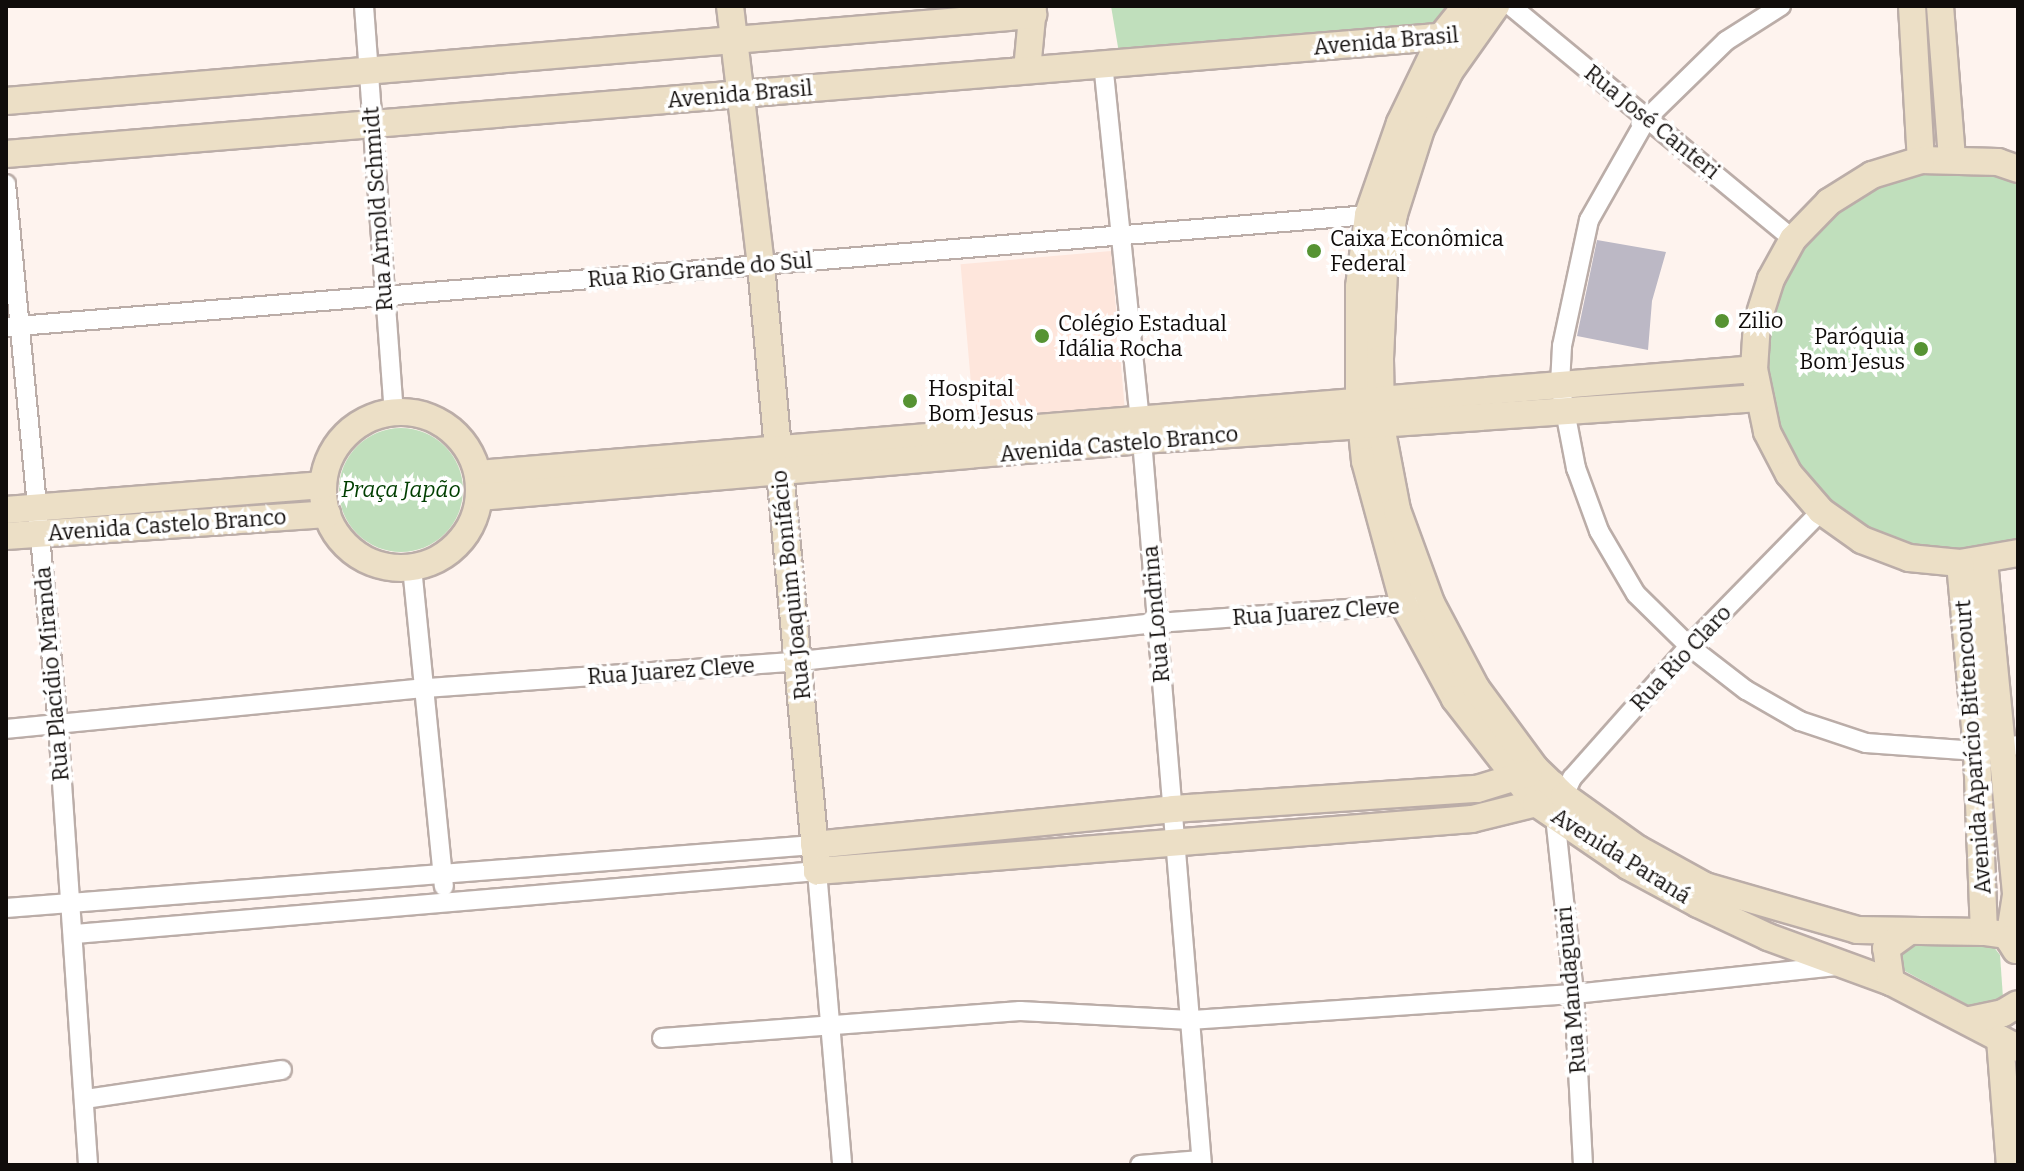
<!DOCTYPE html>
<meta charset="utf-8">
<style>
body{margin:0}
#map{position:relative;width:2024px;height:1171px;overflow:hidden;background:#fef3ee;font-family:Bitter,serif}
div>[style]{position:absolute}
.education>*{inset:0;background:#fee6dc;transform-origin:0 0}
.green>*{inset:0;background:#c0dfbc}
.round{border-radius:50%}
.building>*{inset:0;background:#bcb8c5}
.roads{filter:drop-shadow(2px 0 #bbada8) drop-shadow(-2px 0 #bbada8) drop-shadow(0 2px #bbada8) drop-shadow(0 -2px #bbada8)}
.street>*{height:18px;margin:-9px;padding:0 9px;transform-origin:9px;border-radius:9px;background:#fff}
.secondary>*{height:26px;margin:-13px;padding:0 13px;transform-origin:13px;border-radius:13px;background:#ecdfc6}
.secondary>.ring{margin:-13px;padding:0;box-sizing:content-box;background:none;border:26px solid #ecdfc6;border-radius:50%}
.dots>*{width:22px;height:22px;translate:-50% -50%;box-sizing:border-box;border:4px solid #fff;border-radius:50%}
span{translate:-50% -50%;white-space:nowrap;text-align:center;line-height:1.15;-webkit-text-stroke:7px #fff;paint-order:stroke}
.street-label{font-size:22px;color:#100c0a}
.poi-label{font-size:22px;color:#100c0a}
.left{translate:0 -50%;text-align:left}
.right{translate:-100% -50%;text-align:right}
.park-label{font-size:22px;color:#003e00;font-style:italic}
.frame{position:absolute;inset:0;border:8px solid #100c0a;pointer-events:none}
</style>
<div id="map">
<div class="education">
<i style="left:1111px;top:251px;width:160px;height:151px;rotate:85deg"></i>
</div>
<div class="green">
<i style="clip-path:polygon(1111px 6px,1446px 6px,1433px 27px,1119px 53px)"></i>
<i style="clip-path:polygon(1933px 172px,1976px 172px,2018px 182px,2018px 538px,1998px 545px,1959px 550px,1920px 546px,1883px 535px,1848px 515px,1818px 489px,1795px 458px,1778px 422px,1769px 384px,1768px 341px,1777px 299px,1795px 261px,1821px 228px,1854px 201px,1892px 182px)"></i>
<i class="round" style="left:339px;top:428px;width:124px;height:124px"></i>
<i style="clip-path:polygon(1989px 941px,2000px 955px,2003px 998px,1981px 1012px,1901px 969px,1899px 947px,1906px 943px)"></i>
</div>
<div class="building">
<i style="clip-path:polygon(1597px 240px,1666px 252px,1652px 301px,1648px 350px,1577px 336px)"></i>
</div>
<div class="roads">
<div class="street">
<i style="left:364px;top:6px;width:407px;rotate:85.8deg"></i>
<i style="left:1511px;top:6px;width:366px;rotate:39.6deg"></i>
<i style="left:1781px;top:6px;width:65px;rotate:147.5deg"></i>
<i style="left:1726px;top:41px;width:110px;rotate:135.7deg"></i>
<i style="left:1647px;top:118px;width:117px;rotate:119.6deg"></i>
<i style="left:1589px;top:220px;width:129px;rotate:102.1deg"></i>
<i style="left:1562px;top:346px;width:39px;rotate:93deg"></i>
<i style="left:1560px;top:385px;width:85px;rotate:79.1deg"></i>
<i style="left:1576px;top:468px;width:67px;rotate:69.9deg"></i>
<i style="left:1599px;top:531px;width:73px;rotate:59.6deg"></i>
<i style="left:1636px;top:594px;width:74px;rotate:44.5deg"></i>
<i style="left:1689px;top:646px;width:72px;rotate:37.7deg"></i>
<i style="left:1746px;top:690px;width:62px;rotate:29.9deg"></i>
<i style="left:1800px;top:721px;width:70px;rotate:18.4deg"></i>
<i style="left:1866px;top:743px;width:111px;rotate:4.1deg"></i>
<i style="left:1977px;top:751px;width:41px;rotate:-8.3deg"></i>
<i style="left:1103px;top:63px;width:379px;rotate:84.1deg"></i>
<i style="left:1142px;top:440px;width:727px;rotate:85.27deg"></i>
<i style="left:6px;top:184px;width:542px;rotate:84.5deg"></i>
<i style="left:58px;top:724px;width:442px;rotate:86.1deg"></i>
<i style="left:6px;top:327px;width:1378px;rotate:-4.7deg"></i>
<i style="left:412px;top:567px;width:321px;rotate:84.3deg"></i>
<i style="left:6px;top:729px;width:423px;rotate:-5.6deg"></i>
<i style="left:427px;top:688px;width:374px;rotate:-4.1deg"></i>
<i style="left:800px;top:661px;width:358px;rotate:-6.1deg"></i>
<i style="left:1156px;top:623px;width:261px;rotate:-4.2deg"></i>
<i style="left:6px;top:908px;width:810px;rotate:-4.46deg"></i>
<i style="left:75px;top:934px;width:745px;rotate:-4.85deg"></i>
<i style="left:817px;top:871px;width:295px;rotate:85.1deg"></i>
<i style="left:662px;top:1038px;width:359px;rotate:-4.3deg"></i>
<i style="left:1020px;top:1011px;width:171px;rotate:3deg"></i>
<i style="left:1191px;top:1020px;width:384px;rotate:-3.9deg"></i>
<i style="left:1574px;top:994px;width:264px;rotate:-6.1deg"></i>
<i style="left:85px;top:1099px;width:199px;rotate:-8.4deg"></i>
<i style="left:1140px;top:1165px;width:61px;rotate:-4.7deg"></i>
<i style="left:1583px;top:1165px;width:171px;rotate:-93deg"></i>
<i style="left:1574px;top:994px;width:179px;rotate:-96.1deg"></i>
<i style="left:1555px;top:816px;width:42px;rotate:-65.9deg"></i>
<i style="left:1572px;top:778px;width:176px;rotate:-48.4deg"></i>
<i style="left:1689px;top:646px;width:189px;rotate:-45.6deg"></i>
</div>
<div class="secondary">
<i style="left:730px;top:6px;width:261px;rotate:83.2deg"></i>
<i style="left:761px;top:265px;width:609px;rotate:84.72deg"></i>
<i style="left:817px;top:871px;width:657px;rotate:-4.54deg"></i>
<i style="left:1472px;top:819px;width:66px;rotate:-14deg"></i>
<i style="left:1536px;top:803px;width:25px;rotate:-47deg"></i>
<i style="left:1466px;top:6px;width:38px;rotate:129deg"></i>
<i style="left:1442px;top:36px;width:97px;rotate:115.8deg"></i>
<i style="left:1400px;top:123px;width:97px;rotate:109.2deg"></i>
<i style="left:1368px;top:215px;width:73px;rotate:97.1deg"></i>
<i style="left:1359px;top:287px;width:114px;rotate:90deg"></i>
<i style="left:1359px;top:401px;width:60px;rotate:84.3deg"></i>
<i style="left:1365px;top:461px;width:149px;rotate:74.8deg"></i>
<i style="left:1404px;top:605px;width:107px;rotate:61.5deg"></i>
<i style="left:1455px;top:699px;width:132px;rotate:52.1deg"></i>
<i style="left:1536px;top:803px;width:112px;rotate:34.4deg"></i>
<i style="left:1628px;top:866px;width:80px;rotate:28.5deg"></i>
<i style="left:1698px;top:904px;width:77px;rotate:25.2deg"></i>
<i style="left:1768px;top:937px;width:131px;rotate:20.1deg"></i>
<i style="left:1891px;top:982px;width:143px;rotate:27.5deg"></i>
<i style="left:1496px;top:6px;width:80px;rotate:125.3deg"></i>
<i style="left:1450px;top:71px;width:65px;rotate:116.6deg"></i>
<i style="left:1421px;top:129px;width:89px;rotate:107.6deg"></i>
<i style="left:1394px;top:214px;width:58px;rotate:100deg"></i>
<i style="left:1384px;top:271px;width:88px;rotate:92.6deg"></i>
<i style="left:1380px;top:359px;width:67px;rotate:89.1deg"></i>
<i style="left:1381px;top:426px;width:86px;rotate:79.2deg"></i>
<i style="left:1397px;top:510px;width:99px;rotate:69.9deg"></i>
<i style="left:1431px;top:603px;width:96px;rotate:62.1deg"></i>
<i style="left:1476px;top:688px;width:99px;rotate:53.6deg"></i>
<i style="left:1535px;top:768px;width:40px;rotate:44deg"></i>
<i style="left:1564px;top:796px;width:91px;rotate:35.6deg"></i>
<i style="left:1638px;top:849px;width:77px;rotate:28.9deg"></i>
<i style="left:1705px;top:886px;width:158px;rotate:16.1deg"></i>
<i style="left:1857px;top:930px;width:127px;rotate:0.9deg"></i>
<i style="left:1984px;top:932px;width:34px;rotate:8deg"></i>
<i style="left:1912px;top:6px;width:154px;rotate:86.7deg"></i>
<i style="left:1940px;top:6px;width:152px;rotate:85.5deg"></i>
<i style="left:1027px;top:70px;width:64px;rotate:-84.6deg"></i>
<i style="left:6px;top:101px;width:1031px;rotate:-4.79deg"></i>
<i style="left:6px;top:154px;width:1473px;rotate:-4.67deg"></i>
<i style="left:2018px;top:169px;width:21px;rotate:-161deg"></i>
<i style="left:1998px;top:162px;width:77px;rotate:-178.5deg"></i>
<i style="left:1921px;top:160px;width:51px;rotate:163deg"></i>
<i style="left:1872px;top:175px;width:51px;rotate:147.9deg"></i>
<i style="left:1829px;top:202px;width:52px;rotate:134.2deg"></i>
<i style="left:1793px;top:239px;width:46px;rotate:118.8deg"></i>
<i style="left:1771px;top:279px;width:46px;rotate:107.7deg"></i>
<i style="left:1757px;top:323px;width:46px;rotate:93.7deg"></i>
<i style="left:1754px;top:369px;width:64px;rotate:78.3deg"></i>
<i style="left:1767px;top:432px;width:47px;rotate:62.4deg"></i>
<i style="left:1789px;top:474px;width:49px;rotate:49.1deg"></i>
<i style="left:1821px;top:511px;width:50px;rotate:35.3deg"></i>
<i style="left:1862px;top:540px;width:50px;rotate:21deg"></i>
<i style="left:1909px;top:558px;width:51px;rotate:5.6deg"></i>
<i style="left:1960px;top:563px;width:59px;rotate:-9.8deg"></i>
<i class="ring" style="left:323px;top:412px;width:130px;height:130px"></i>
<i style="left:478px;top:474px;width:1280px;rotate:-4.7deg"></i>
<i style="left:479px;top:497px;width:665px;rotate:-4.91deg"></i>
<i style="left:1142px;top:440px;width:619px;rotate:-3.89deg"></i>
<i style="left:6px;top:510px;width:318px;rotate:-4.5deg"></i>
<i style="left:6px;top:536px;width:322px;rotate:-3.9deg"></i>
<i style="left:1984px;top:561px;width:336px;rotate:84.5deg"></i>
<i style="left:2016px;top:895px;width:45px;rotate:99deg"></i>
<i style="left:2009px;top:939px;width:13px;rotate:58deg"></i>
<i style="left:1960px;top:563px;width:189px;rotate:84.8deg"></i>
<i style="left:1977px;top:751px;width:181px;rotate:87.8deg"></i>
<i style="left:814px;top:845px;width:361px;rotate:-5.7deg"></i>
<i style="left:1173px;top:809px;width:305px;rotate:-3.8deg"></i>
<i style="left:1477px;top:789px;width:54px;rotate:-17.1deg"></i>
<i style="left:1891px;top:982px;width:34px;rotate:-98deg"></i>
<i style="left:1886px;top:948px;width:29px;rotate:-36deg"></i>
<i style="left:1970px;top:1020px;width:34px;rotate:-12deg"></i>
<i style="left:2003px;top:1013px;width:17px;rotate:-31deg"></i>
<i style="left:2000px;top:1039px;width:126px;rotate:85.5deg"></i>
</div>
</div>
<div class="dots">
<i style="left:1314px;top:251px;background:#569333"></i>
<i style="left:1722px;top:321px;background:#569333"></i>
<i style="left:1042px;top:336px;background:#569333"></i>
<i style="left:1921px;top:349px;background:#569333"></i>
<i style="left:910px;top:401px;background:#569333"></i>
</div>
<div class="street-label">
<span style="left:1386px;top:41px;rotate:-5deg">Avenida Brasil</span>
<span style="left:740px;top:94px;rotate:-5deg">Avenida Brasil</span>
<span style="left:1652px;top:122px;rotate:39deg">Rua José Canteri</span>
<span style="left:378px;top:209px;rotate:-94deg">Rua Arnold Schmidt</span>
<span style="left:700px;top:270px;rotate:-5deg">Rua Rio Grande do Sul</span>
<span style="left:1119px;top:444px;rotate:-5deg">Avenida Castelo Branco</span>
<span style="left:167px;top:525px;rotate:-4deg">Avenida Castelo Branco</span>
<span style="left:791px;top:585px;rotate:-96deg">Rua Joaquim Bonifácio</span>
<span style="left:1316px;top:612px;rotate:-4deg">Rua Juarez Cleve</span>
<span style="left:1156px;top:614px;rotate:-95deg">Rua Londrina</span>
<span style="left:1681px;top:658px;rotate:-47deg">Rua Rio Claro</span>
<span style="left:671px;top:671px;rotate:-4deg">Rua Juarez Cleve</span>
<span style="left:52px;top:674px;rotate:-95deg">Rua Placídio Miranda</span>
<span style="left:1973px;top:747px;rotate:-94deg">Avenida Aparício Bittencourt</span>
<span style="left:1621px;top:856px;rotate:32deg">Avenida Paraná</span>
<span style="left:1571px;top:990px;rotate:-95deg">Rua Mandaguari</span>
</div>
<div class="poi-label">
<span class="left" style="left:1330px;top:251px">Caixa Econômica<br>Federal</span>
<span class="left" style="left:1738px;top:321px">Zilio</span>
<span class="left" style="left:1058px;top:336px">Colégio Estadual<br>Idália Rocha</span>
<span class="right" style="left:1905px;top:349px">Paróquia<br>Bom Jesus</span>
<span class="left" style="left:928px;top:401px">Hospital<br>Bom Jesus</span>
</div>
<div class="park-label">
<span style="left:401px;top:490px">Praça Japão</span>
</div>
<div class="frame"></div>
</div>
